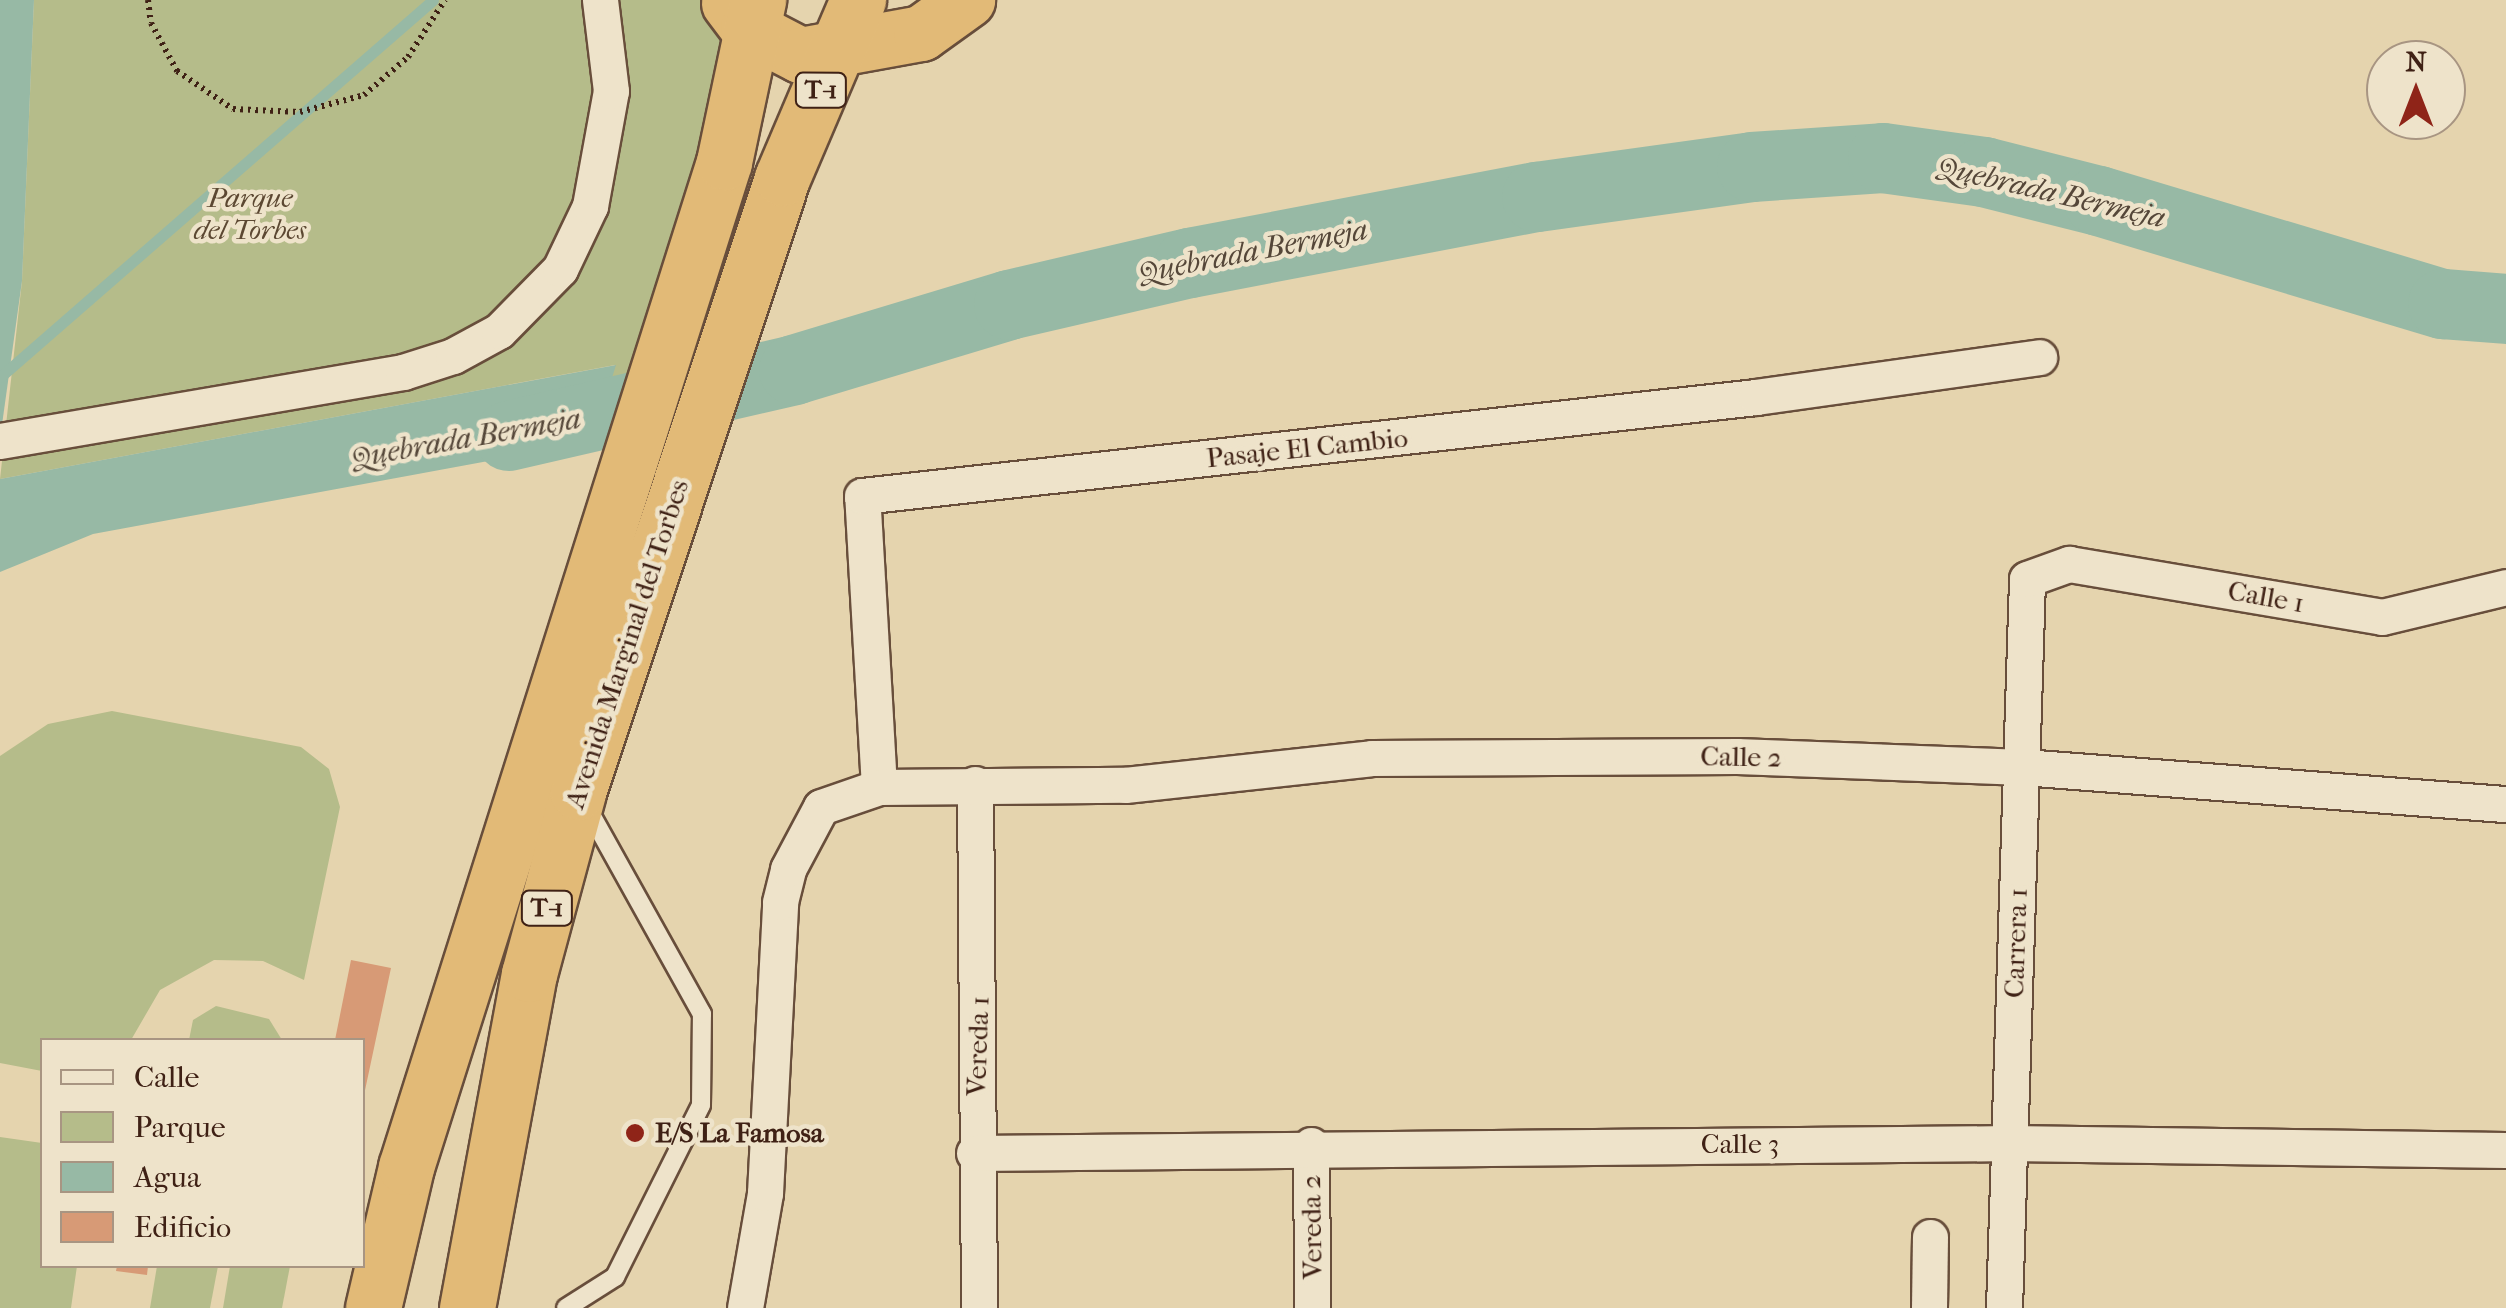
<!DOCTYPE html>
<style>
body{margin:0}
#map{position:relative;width:2506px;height:1308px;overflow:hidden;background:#e5d4ae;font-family:"IM FELL French Canon",serif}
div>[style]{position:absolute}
.green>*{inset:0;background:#b5bc8a}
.water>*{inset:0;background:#97b9a5}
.stream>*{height:11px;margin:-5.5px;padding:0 5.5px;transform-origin:5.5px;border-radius:5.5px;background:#97b9a5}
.river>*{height:70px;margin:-35px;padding:0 35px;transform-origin:35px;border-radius:35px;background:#97b9a5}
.building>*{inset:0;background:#d79a76}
.path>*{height:6px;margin-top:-3px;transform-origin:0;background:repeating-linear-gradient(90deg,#3f2115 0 2.5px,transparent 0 7.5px)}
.roads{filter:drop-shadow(2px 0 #684e3b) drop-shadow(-2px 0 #684e3b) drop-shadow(0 2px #684e3b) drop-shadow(0 -2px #684e3b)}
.lane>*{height:18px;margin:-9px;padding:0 9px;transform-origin:9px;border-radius:9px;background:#eee3ca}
.street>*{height:35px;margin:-17.5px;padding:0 17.5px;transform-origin:17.5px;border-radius:17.5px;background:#eee3ca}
.highway>*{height:55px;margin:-27.5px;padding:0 27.5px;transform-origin:27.5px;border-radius:27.5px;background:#e2ba77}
.dots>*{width:28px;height:28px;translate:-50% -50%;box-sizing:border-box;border:5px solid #eee3ca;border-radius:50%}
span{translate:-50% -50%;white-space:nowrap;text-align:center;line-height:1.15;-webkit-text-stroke:9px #eee3ca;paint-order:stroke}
.shield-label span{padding:2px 8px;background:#eee3ca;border:2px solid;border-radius:8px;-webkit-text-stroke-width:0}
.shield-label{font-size:25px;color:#3f2115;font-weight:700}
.park-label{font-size:28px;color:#5c4832;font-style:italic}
.street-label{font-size:28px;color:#3f2115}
.poi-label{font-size:28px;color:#3f2115;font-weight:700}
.left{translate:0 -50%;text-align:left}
.water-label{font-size:30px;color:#554739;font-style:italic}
.legend{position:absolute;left:40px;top:1038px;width:325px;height:230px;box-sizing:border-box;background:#eee3ca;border:2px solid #a89582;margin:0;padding:12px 18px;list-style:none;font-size:30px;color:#3f2115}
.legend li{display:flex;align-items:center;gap:20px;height:50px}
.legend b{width:50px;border:2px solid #a89582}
.north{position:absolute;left:2366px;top:40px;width:100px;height:100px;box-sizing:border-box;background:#eee3ca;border:2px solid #a89582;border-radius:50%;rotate:0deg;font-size:28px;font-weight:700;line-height:40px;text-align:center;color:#3f2115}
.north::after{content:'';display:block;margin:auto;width:35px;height:45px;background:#8f2418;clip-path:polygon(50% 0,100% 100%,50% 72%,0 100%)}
</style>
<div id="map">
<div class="green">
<i style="clip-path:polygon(34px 0,758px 0,648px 394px,604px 402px,615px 365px,0 479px,22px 281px)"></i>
<i style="clip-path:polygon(112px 711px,301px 747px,329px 769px,340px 807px,304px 980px,263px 961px,214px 960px,160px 990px,131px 1040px,42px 1040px,42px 1071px,0 1063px,0 756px,48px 724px)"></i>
<i style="clip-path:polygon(216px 1006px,269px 1019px,282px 1040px,189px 1040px,193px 1020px)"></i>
<i style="clip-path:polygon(0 1137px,42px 1143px,42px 1266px,77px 1266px,71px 1308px,0 1308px)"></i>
<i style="clip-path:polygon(157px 1266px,218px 1266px,210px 1308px,150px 1308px)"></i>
<i style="clip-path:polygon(230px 1266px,290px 1266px,282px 1308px,223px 1308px)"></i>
</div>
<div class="water">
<i style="clip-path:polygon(0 0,34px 0,22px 281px,0 439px)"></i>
<i style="clip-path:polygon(616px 365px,592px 442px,93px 534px,0 572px,0 479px)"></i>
</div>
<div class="stream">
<i style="left:0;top:377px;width:574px;rotate:-41.05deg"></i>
</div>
<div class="river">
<i style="left:509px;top:436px;width:293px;rotate:-13deg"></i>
<i style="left:794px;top:370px;width:225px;rotate:-16.8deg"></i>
<i style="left:1009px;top:305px;width:186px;rotate:-13.1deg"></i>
<i style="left:1190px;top:263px;width:353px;rotate:-10.8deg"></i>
<i style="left:1537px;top:197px;width:217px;rotate:-7.9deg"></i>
<i style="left:1752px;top:167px;width:131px;rotate:-3.9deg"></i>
<i style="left:1883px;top:158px;width:102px;rotate:7.9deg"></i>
<i style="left:1984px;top:172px;width:119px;rotate:14.2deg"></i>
<i style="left:2099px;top:201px;width:359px;rotate:16.7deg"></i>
<i style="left:2443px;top:304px;width:63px;rotate:4.5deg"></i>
</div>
<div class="building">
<i style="clip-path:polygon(351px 960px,391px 968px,364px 1095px,362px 1040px,335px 1040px)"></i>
<i style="clip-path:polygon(117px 1266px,148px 1266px,147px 1275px,116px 1271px)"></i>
</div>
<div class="path">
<i style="left:148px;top:0;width:23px;rotate:83deg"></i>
<i style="left:151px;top:23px;width:55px;rotate:61.6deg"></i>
<i style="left:177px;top:71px;width:68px;rotate:34.2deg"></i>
<i style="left:233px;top:109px;width:67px;rotate:2.6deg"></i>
<i style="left:300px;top:112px;width:66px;rotate:-14.9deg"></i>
<i style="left:364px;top:95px;width:58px;rotate:-40.8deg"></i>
<i style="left:408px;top:57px;width:68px;rotate:-57deg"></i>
</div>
<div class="roads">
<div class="lane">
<i style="left:566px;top:1308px;width:58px;rotate:-32.3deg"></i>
<i style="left:615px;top:1277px;width:192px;rotate:-63.4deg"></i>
<i style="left:701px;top:1105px;width:91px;rotate:-89.4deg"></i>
<i style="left:702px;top:1014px;width:238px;rotate:-119.1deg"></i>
</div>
<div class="street">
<i style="left:0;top:441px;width:409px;rotate:-9.7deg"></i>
<i style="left:403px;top:372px;width:52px;rotate:-17.7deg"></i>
<i style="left:453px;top:356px;width:52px;rotate:-28.5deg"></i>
<i style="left:499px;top:331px;width:87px;rotate:-45.5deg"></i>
<i style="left:560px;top:269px;width:70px;rotate:-64.5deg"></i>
<i style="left:590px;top:206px;width:117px;rotate:-79.7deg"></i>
<i style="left:611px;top:91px;width:92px;rotate:-96.9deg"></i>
<i style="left:975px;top:784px;width:524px;rotate:89.56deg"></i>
<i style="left:879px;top:787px;width:291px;rotate:-93.3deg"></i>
<i style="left:862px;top:496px;width:899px;rotate:-6.32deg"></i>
<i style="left:1756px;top:397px;width:286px;rotate:-8deg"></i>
<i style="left:1311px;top:1145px;width:163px;rotate:89.6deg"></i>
<i style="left:974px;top:1153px;width:1035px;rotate:-0.55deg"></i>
<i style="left:2009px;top:1143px;width:497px;rotate:0.8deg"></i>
<i style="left:745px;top:1308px;width:117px;rotate:-80.1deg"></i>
<i style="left:765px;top:1193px;width:291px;rotate:-87deg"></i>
<i style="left:780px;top:902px;width:34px;rotate:-76deg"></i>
<i style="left:788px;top:869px;width:70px;rotate:-62deg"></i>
<i style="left:821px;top:807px;width:61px;rotate:-19deg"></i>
<i style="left:879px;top:787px;width:246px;rotate:-0.5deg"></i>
<i style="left:1125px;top:785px;width:248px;rotate:-6.2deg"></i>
<i style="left:1372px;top:758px;width:365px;rotate:-0.3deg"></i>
<i style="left:1737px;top:756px;width:286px;rotate:2.2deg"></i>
<i style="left:2023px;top:767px;width:484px;rotate:4.4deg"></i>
<i style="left:1929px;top:1308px;width:71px;rotate:-89.2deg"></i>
<i style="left:2004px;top:1308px;width:729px;rotate:-88.19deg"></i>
<i style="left:2027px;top:579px;width:45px;rotate:-19.7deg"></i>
<i style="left:2069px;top:564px;width:317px;rotate:9.6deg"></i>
<i style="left:2382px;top:617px;width:128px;rotate:-13.6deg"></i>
</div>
<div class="highway">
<i style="left:729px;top:3px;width:31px;rotate:53deg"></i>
<i style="left:748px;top:28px;width:59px;rotate:27.4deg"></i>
<i style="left:800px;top:55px;width:123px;rotate:-10.3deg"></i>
<i style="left:921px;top:33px;width:57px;rotate:-35.7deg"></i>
<i style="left:373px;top:1308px;width:145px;rotate:-76.8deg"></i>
<i style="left:406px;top:1167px;width:1054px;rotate:-72.44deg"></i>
<i style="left:724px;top:162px;width:166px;rotate:-78.1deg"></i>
<i style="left:467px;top:1308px;width:340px;rotate:-79.5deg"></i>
<i style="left:529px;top:974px;width:188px;rotate:-74.9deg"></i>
<i style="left:578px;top:792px;width:647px;rotate:-71.62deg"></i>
<i style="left:782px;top:178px;width:194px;rotate:-66.9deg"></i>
</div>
</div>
<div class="dots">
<i style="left:635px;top:1133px;background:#8f2418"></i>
</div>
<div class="shield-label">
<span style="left:821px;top:90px">T-1</span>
<span style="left:547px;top:908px">T-1</span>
</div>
<div class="park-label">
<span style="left:250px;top:214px">Parque<br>del Torbes</span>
</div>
<div class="street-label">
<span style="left:1307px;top:448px;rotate:-6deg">Pasaje El Cambio</span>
<span style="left:2266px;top:597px;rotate:10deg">Calle 1</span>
<span style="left:627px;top:644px;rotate:-72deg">Avenida Marginal del Torbes</span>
<span style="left:1741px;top:757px;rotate:1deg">Calle 2</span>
<span style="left:2016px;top:943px;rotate:-88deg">Carrera 1</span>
<span style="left:978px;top:1046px;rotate:-88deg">Vereda 1</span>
<span style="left:1740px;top:1144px">Calle 3</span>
<span style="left:1312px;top:1227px;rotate:-91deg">Vereda 2</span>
</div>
<div class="poi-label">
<span class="left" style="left:655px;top:1133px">E/S La Famosa</span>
</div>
<div class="water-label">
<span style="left:2051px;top:193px;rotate:13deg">Quebrada Bermeja</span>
<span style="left:1253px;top:252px;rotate:-11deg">Quebrada Bermeja</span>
<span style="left:466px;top:439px;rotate:-10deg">Quebrada Bermeja</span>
</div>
<ul class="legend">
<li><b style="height:12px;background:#eee3ca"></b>Calle</li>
<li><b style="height:28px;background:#b5bc8a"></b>Parque</li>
<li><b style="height:28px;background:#97b9a5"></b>Agua</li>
<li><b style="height:28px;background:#d79a76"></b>Edificio</li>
</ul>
<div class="north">N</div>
</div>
